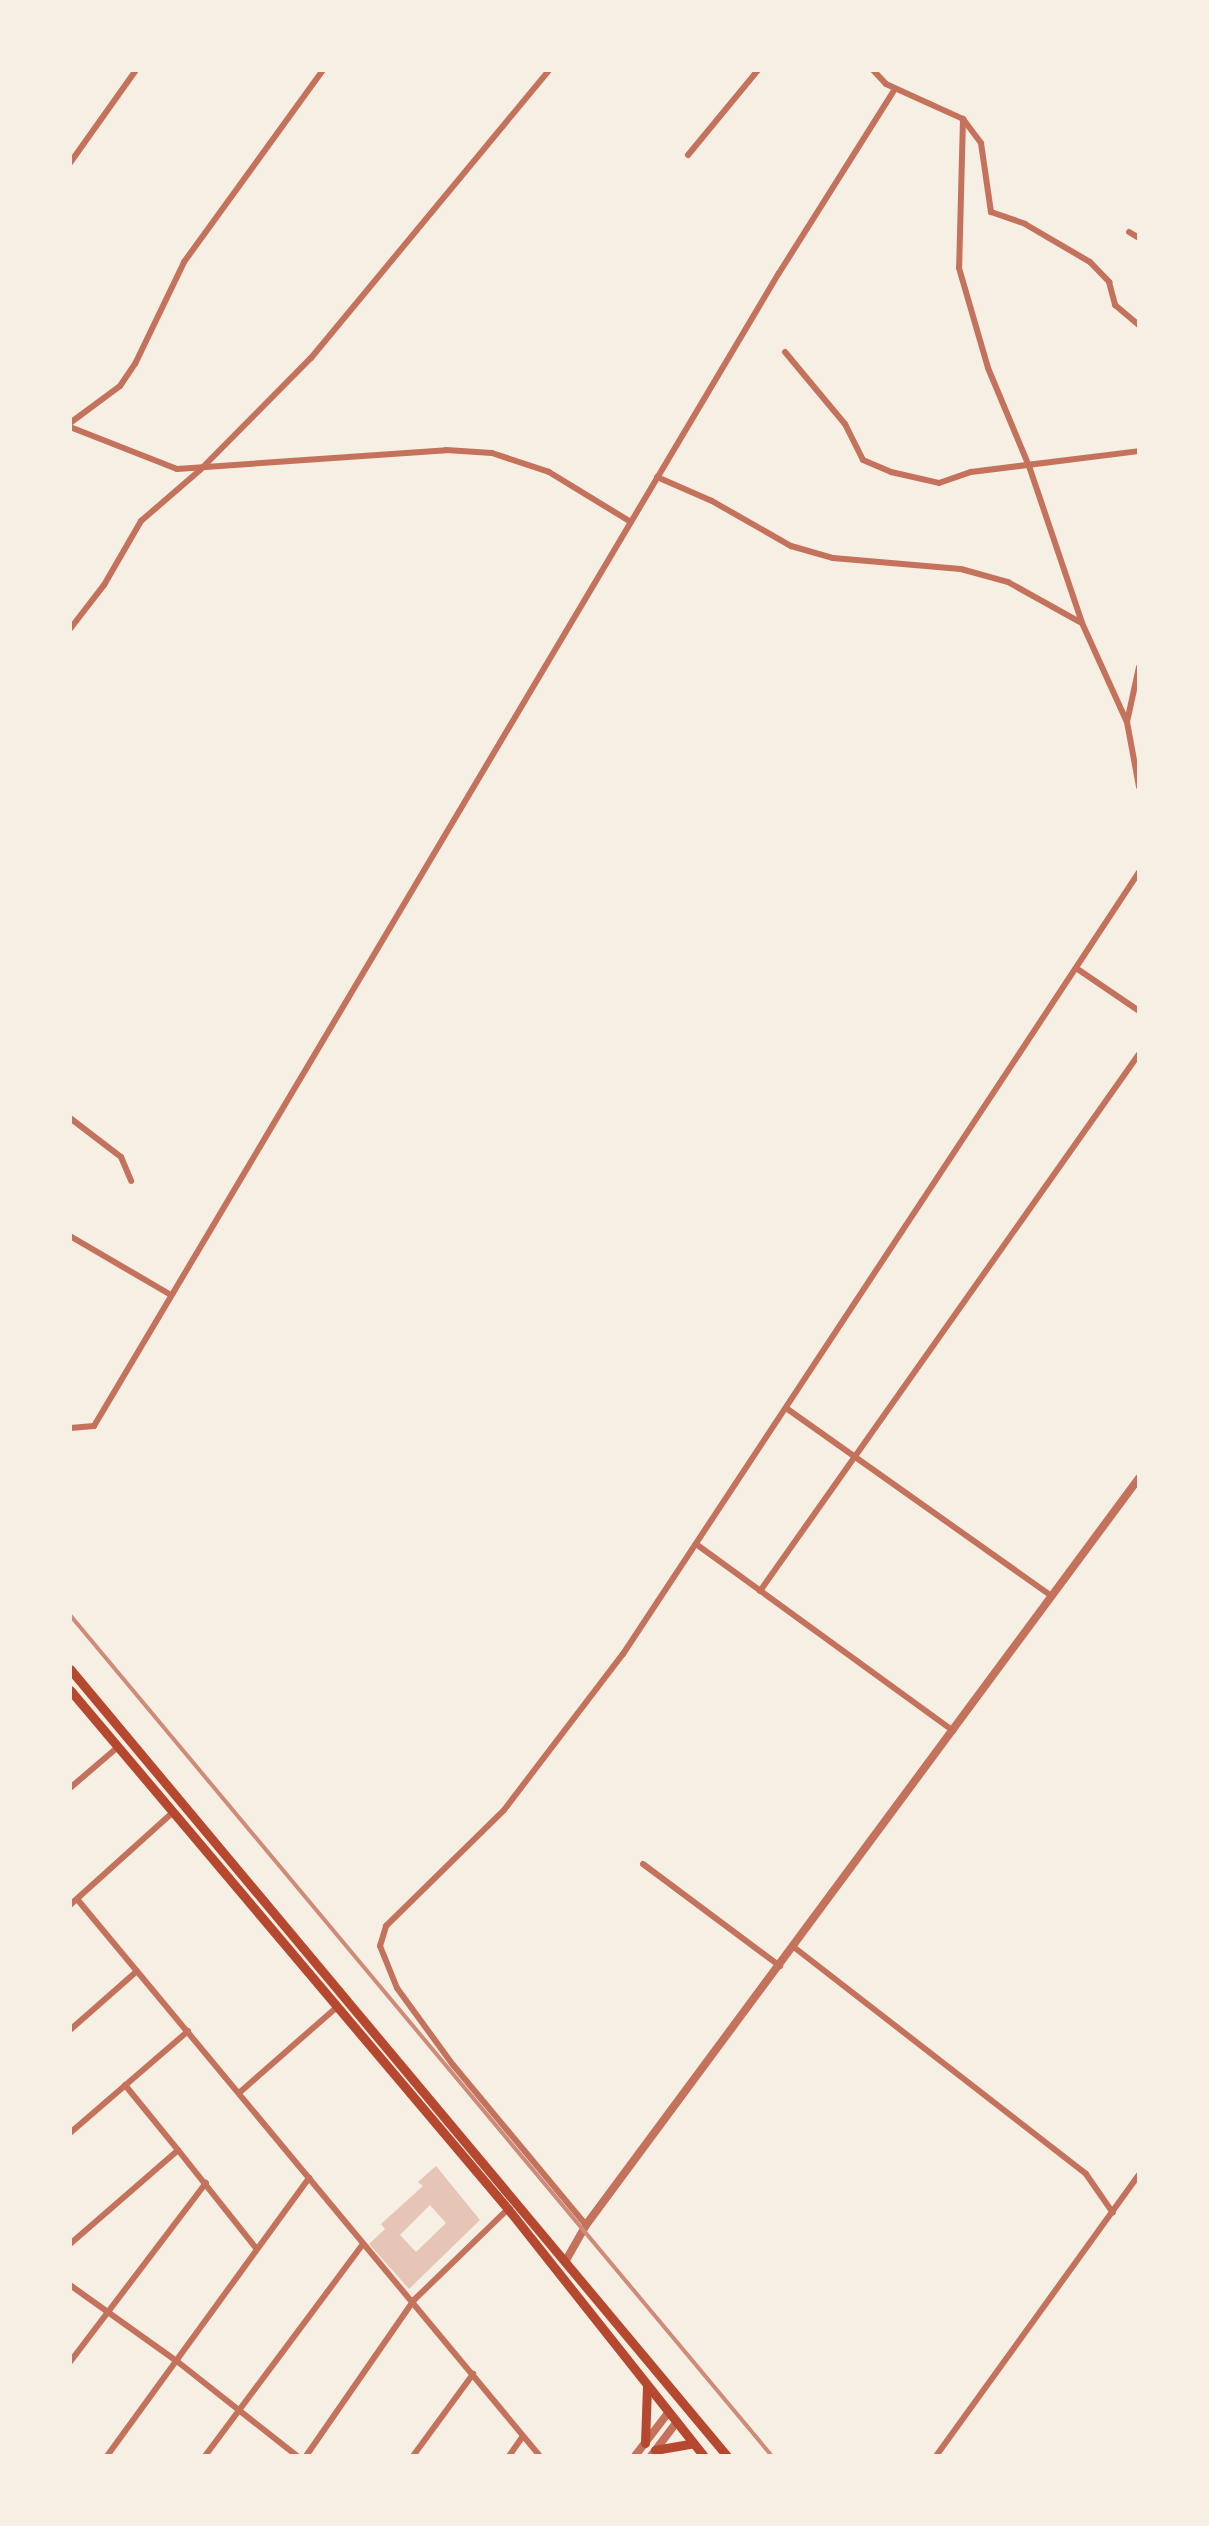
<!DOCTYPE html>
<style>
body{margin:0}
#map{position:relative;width:1209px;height:2526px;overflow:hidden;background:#f6efe4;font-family:Cabin,sans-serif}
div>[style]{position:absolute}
.building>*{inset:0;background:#e6c5b7}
.minor>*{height:6px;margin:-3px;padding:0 3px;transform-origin:3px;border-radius:3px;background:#c5725c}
.tertiary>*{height:8px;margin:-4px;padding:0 4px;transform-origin:4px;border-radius:4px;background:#c5725c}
.primary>*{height:9px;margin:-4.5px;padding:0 4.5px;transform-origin:4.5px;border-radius:4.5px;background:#b5482f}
.rail>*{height:4px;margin:-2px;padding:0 2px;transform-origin:2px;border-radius:2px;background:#cf8b77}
span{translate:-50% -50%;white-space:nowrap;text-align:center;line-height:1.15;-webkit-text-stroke:9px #f6efe4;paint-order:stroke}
.frame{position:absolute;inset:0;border:72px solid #f6efe4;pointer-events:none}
</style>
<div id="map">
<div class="building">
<i style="clip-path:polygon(evenodd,436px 2166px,480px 2220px,409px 2289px,369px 2244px,385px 2229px,381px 2224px,423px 2186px,418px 2182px,436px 2166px,430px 2205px,446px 2223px,416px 2252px,400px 2235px,430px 2205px)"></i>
</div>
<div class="minor">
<i style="left:873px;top:70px;width:19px;rotate:47deg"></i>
<i style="left:886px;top:84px;width:85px;rotate:24.4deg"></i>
<i style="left:963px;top:119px;width:30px;rotate:53deg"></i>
<i style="left:981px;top:143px;width:70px;rotate:81.8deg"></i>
<i style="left:991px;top:212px;width:36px;rotate:19deg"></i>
<i style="left:1025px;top:224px;width:75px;rotate:30.3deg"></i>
<i style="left:1090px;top:262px;width:28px;rotate:46deg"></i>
<i style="left:1109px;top:282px;width:24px;rotate:75deg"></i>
<i style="left:1115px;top:305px;width:31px;rotate:40deg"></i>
<i style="left:963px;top:119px;width:149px;rotate:91.5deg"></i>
<i style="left:959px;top:268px;width:104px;rotate:73.8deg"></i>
<i style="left:988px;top:368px;width:106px;rotate:67.3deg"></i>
<i style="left:1029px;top:466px;width:166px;rotate:71.3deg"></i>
<i style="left:1082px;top:623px;width:109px;rotate:65.6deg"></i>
<i style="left:688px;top:155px;width:110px;rotate:-50.5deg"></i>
<i style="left:70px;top:163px;width:114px;rotate:-54.6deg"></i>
<i style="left:1129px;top:232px;width:12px;rotate:31deg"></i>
<i style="left:785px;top:352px;width:94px;rotate:50.2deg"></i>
<i style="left:845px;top:424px;width:40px;rotate:63.4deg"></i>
<i style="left:863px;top:460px;width:30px;rotate:23deg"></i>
<i style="left:891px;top:472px;width:49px;rotate:12.9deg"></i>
<i style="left:939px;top:483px;width:34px;rotate:-19deg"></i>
<i style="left:971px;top:472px;width:169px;rotate:-7.1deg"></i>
<i style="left:70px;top:423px;width:62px;rotate:-36.5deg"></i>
<i style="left:120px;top:386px;width:27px;rotate:-56deg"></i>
<i style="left:135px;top:364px;width:113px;rotate:-64.3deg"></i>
<i style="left:184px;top:262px;width:237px;rotate:-54.1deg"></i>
<i style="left:70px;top:427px;width:115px;rotate:21.4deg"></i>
<i style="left:177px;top:469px;width:270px;rotate:-4deg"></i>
<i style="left:446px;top:450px;width:46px;rotate:3.7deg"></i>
<i style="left:492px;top:453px;width:60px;rotate:18.4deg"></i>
<i style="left:549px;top:472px;width:96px;rotate:31.4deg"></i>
<i style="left:657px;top:477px;width:60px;rotate:23.6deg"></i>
<i style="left:712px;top:501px;width:91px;rotate:29.7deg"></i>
<i style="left:791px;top:546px;width:44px;rotate:15.9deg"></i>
<i style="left:833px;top:558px;width:128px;rotate:4.9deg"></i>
<i style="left:961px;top:569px;width:49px;rotate:15.5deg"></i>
<i style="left:1008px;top:582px;width:82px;rotate:29.1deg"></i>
<i style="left:70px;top:629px;width:56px;rotate:-52.3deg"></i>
<i style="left:104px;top:585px;width:74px;rotate:-60deg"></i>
<i style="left:141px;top:521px;width:78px;rotate:-40.8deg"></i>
<i style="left:200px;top:470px;width:158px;rotate:-45.3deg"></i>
<i style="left:311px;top:358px;width:374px;rotate:-50.4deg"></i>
<i style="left:1139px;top:667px;width:56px;rotate:102.3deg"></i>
<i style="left:1127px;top:722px;width:66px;rotate:79.5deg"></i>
<i style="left:1076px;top:968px;width:76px;rotate:34.3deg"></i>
<i style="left:70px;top:1118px;width:64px;rotate:37.4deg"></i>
<i style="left:121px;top:1157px;width:26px;rotate:67deg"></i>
<i style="left:70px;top:1236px;width:117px;rotate:30.3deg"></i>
<i style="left:786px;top:1408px;width:326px;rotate:35.3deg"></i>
<i style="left:70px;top:1428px;width:24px;rotate:-5deg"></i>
<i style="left:94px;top:1426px;width:1341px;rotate:-59.29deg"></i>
<i style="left:779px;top:273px;width:218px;rotate:-57.8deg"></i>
<i style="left:696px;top:1544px;width:318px;rotate:36deg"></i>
<i style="left:760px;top:1591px;width:657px;rotate:-54.79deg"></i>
<i style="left:70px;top:1788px;width:63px;rotate:-40.5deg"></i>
<i style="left:643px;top:1864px;width:171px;rotate:36.7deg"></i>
<i style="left:77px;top:1899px;width:724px;rotate:50.27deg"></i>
<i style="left:70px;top:1905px;width:137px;rotate:-42deg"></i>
<i style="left:795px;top:1948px;width:368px;rotate:37.8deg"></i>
<i style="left:1086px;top:2174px;width:47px;rotate:55.3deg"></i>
<i style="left:70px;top:2030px;width:89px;rotate:-41.4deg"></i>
<i style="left:125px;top:2085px;width:84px;rotate:50.8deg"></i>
<i style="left:239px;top:2093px;width:132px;rotate:-41.3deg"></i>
<i style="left:70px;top:2133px;width:156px;rotate:-40.8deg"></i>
<i style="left:586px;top:2225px;width:208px;rotate:-129.7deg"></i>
<i style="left:453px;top:2065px;width:95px;rotate:-126deg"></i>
<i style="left:397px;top:1988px;width:45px;rotate:-112deg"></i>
<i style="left:380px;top:1946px;width:21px;rotate:-73deg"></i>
<i style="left:386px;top:1926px;width:165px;rotate:-44.5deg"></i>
<i style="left:504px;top:1810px;width:196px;rotate:-52.7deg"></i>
<i style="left:623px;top:1654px;width:937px;rotate:-56.58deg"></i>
<i style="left:70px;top:2244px;width:143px;rotate:-41deg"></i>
<i style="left:178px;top:2150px;width:125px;rotate:51.5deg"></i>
<i style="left:70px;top:2285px;width:133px;rotate:35.5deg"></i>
<i style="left:178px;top:2362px;width:152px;rotate:38.3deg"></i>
<i style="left:70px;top:2362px;width:225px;rotate:-52.8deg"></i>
<i style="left:107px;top:2456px;width:344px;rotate:-54deg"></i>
<i style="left:205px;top:2456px;width:264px;rotate:-53.3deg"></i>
<i style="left:306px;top:2456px;width:190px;rotate:-55.3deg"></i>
<i style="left:414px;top:2300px;width:131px;rotate:-44.1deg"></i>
<i style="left:413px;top:2456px;width:102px;rotate:-53.8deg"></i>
<i style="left:509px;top:2456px;width:24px;rotate:-55deg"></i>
<i style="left:936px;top:2456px;width:347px;rotate:-54.2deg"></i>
</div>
<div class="tertiary">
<i style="left:565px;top:2262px;width:43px;rotate:-60.4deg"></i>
<i style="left:586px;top:2225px;width:929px;rotate:-53.49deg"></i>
<i style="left:635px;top:2456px;width:54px;rotate:-52.5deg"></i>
<i style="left:651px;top:2456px;width:41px;rotate:-52.9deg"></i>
</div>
<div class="primary">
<i style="left:70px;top:1669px;width:1025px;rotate:50.14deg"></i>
<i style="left:70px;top:1690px;width:679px;rotate:49.84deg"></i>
<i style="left:508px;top:2209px;width:315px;rotate:51.6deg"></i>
<i style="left:645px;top:2443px;width:56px;rotate:-88deg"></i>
<i style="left:655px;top:2450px;width:39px;rotate:-10deg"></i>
</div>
<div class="rail">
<i style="left:70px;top:1615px;width:1095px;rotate:50.15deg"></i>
</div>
<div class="frame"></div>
</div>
